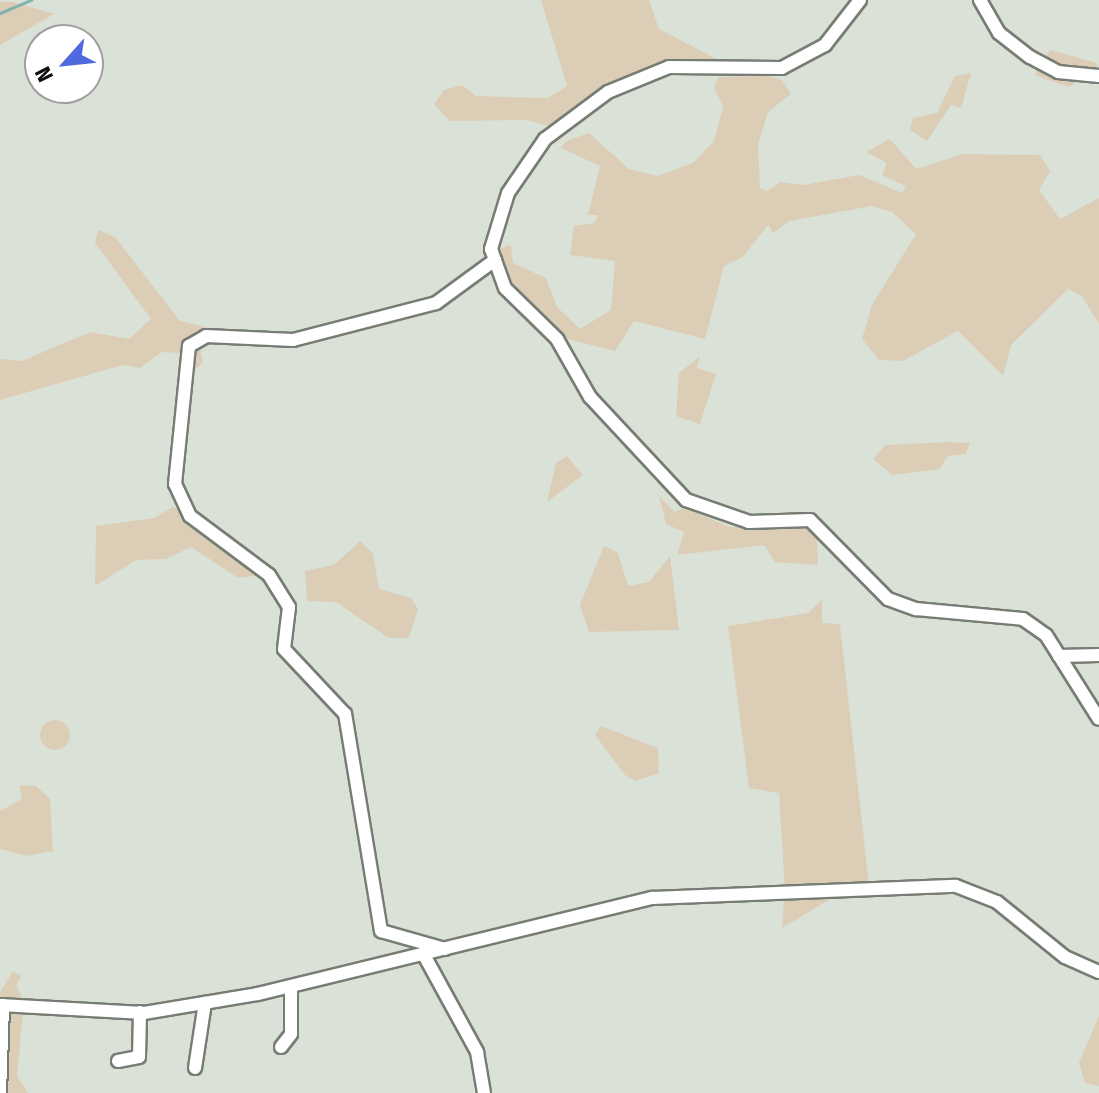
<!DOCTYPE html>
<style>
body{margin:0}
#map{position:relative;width:1099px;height:1093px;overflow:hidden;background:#dae1d7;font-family:"Fira Sans Condensed",sans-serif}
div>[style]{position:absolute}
.green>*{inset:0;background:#dcceb6}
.round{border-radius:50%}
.stream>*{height:3px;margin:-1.5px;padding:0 1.5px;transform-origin:1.5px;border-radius:1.5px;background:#81b3ae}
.roads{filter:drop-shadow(2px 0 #777d74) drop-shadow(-2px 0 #777d74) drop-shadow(0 2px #777d74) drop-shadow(0 -2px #777d74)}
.minor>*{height:12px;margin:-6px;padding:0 6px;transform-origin:6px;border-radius:6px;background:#fff}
span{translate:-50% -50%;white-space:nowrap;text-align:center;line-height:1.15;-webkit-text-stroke:6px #fff;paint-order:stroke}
.north{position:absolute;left:24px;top:24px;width:80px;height:80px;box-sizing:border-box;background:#fff;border:2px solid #9e9f9e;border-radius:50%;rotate:243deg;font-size:22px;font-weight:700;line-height:32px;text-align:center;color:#0d0f0c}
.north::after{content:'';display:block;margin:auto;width:28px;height:36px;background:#5069de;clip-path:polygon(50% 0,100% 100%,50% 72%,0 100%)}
</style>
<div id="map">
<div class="green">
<i style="clip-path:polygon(541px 0,649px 0,659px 29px,732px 67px,655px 65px,604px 88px,553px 127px,526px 120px,450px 121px,434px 104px,444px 90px,462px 85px,476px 96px,548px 98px,567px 86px)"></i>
<i style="clip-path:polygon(0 2px,13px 2px,54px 14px,0 45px)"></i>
<i style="clip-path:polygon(1051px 50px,1097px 63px,1096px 70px,1069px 87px,1045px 79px,1036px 75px,1037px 64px)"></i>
<i style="clip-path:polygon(971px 73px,961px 108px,951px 105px,927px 141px,910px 130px,913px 118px,937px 113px,955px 76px)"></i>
<i style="clip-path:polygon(767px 76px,782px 80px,791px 94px,768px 112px,758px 145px,760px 188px,767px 191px,780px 182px,803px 185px,859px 175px,902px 193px,906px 186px,882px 175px,887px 163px,866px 152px,890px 139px,916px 169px,963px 154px,1040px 155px,1050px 171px,1039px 190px,1060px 219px,1099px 198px,1099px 324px,1082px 296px,1068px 289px,1011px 345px,1003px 376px,958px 331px,903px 361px,879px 360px,862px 339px,872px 305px,916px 234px,892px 212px,872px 206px,789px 221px,773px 233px,768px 225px,743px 257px,724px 266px,705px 339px,634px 321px,615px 351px,563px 338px,510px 286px,496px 250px,511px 245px,513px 263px,546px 278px,557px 307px,580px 329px,611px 310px,615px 261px,570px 255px,574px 226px,594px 223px,598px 215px,588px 215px,600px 166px,561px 148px,566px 141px,589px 133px,629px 169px,658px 176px,693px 163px,714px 141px,723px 107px,714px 87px,718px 77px)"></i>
<i style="clip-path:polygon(98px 230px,115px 237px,180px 321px,207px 327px,199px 343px,203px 363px,195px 370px,179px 353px,162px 352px,140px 368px,123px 365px,0 400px,0 359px,22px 361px,90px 332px,129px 339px,151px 319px,95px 243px)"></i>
<i style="clip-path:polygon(700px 356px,697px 368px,716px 374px,700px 424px,676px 416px,679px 373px)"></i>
<i style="clip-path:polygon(950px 442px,970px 443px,966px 454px,948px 456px,939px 469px,893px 475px,873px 459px,885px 445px)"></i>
<i style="clip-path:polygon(567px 456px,583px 475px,547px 502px,556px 463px)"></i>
<i style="clip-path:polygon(659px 496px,675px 512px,684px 508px,730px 527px,809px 526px,817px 531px,818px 565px,775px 562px,764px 545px,677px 555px,684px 532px,666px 524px)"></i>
<i style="clip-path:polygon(173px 507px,230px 534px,254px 555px,262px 575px,238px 578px,191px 547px,166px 559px,136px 560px,95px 586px,96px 526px,154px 518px)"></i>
<i style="clip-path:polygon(360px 541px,373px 553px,379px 589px,411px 598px,418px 609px,409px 638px,389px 638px,336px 602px,307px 601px,305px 571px,334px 565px)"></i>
<i style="clip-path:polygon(604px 546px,618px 553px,628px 586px,649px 582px,670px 556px,679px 630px,589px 632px,580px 605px)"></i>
<i style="clip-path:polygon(822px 599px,822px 623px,840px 624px,869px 885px,785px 890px,779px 793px,749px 788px,728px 626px,808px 613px)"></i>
<i class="round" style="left:40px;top:720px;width:30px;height:30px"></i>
<i style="clip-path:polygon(601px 726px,658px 748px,659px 773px,635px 781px,625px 775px,595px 735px)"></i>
<i style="clip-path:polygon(19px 785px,36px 786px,50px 799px,53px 851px,27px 856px,0 849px,0 811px,22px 799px)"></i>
<i style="clip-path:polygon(834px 897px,782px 928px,784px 898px)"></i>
<i style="clip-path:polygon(13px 971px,21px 976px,16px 985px,24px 1001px,17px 1076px,28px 1093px,0 1093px,0 992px)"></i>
<i style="clip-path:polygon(1099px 1016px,1099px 1086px,1085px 1083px,1079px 1062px)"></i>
</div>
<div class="stream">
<i style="left:0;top:13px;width:34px;rotate:-23deg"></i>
</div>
<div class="roads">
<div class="minor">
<i style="left:860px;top:0;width:57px;rotate:127.9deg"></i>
<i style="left:825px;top:45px;width:49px;rotate:151.9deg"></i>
<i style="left:782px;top:68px;width:113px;rotate:-179.5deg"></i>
<i style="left:669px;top:67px;width:66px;rotate:157.7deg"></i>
<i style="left:608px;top:92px;width:79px;rotate:143.3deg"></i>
<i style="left:545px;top:139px;width:65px;rotate:124.4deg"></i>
<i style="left:508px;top:193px;width:59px;rotate:106.9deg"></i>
<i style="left:491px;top:249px;width:41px;rotate:70.3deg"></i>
<i style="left:505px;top:288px;width:73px;rotate:44.4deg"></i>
<i style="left:557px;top:339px;width:67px;rotate:60.4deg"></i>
<i style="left:590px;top:397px;width:141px;rotate:47deg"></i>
<i style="left:686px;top:500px;width:67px;rotate:19.2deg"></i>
<i style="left:749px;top:522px;width:61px;rotate:-1.9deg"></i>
<i style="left:810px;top:520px;width:111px;rotate:45.4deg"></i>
<i style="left:888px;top:599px;width:30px;rotate:20deg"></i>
<i style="left:916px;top:609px;width:107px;rotate:5.3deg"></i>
<i style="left:1023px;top:619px;width:28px;rotate:35deg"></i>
<i style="left:1046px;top:635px;width:99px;rotate:57.8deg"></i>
<i style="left:980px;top:0;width:38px;rotate:60deg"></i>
<i style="left:999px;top:33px;width:39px;rotate:38deg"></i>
<i style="left:1030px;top:57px;width:32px;rotate:28deg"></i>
<i style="left:1058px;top:72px;width:41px;rotate:5.6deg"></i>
<i style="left:1059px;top:656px;width:40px;rotate:-1.4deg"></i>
<i style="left:445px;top:949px;width:66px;rotate:-164.3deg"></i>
<i style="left:381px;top:931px;width:220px;rotate:-99.4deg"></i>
<i style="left:345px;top:714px;width:89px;rotate:-133.2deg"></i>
<i style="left:284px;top:649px;width:42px;rotate:-83.2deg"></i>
<i style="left:289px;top:607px;width:38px;rotate:-122deg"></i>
<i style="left:269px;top:575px;width:99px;rotate:-143.2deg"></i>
<i style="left:190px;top:516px;width:35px;rotate:-115deg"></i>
<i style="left:175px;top:484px;width:139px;rotate:-84.2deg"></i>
<i style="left:189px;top:346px;width:20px;rotate:-30deg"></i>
<i style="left:206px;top:336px;width:87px;rotate:2.6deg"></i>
<i style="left:293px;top:340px;width:148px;rotate:-14.5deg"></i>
<i style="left:436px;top:303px;width:73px;rotate:-36.1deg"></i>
<i style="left:424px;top:955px;width:111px;rotate:61.3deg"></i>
<i style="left:477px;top:1052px;width:42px;rotate:80.3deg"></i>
<i style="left:0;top:1005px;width:144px;rotate:3.2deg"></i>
<i style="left:144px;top:1013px;width:116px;rotate:-9.5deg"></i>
<i style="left:258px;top:994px;width:406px;rotate:-13.7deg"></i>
<i style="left:652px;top:898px;width:304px;rotate:-2.3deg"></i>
<i style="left:956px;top:886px;width:44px;rotate:21.3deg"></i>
<i style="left:997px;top:902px;width:87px;rotate:39deg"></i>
<i style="left:1065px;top:957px;width:37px;rotate:24deg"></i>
<i style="left:281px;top:1047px;width:16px;rotate:-52deg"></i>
<i style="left:291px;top:1034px;width:48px;rotate:-90deg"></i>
<i style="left:118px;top:1061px;width:21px;rotate:-11deg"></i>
<i style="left:139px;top:1057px;width:45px;rotate:-88.7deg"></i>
<i style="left:195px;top:1068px;width:66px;rotate:-81.3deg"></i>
<i style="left:0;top:1093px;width:88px;rotate:-88deg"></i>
</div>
</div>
<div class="north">N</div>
</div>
